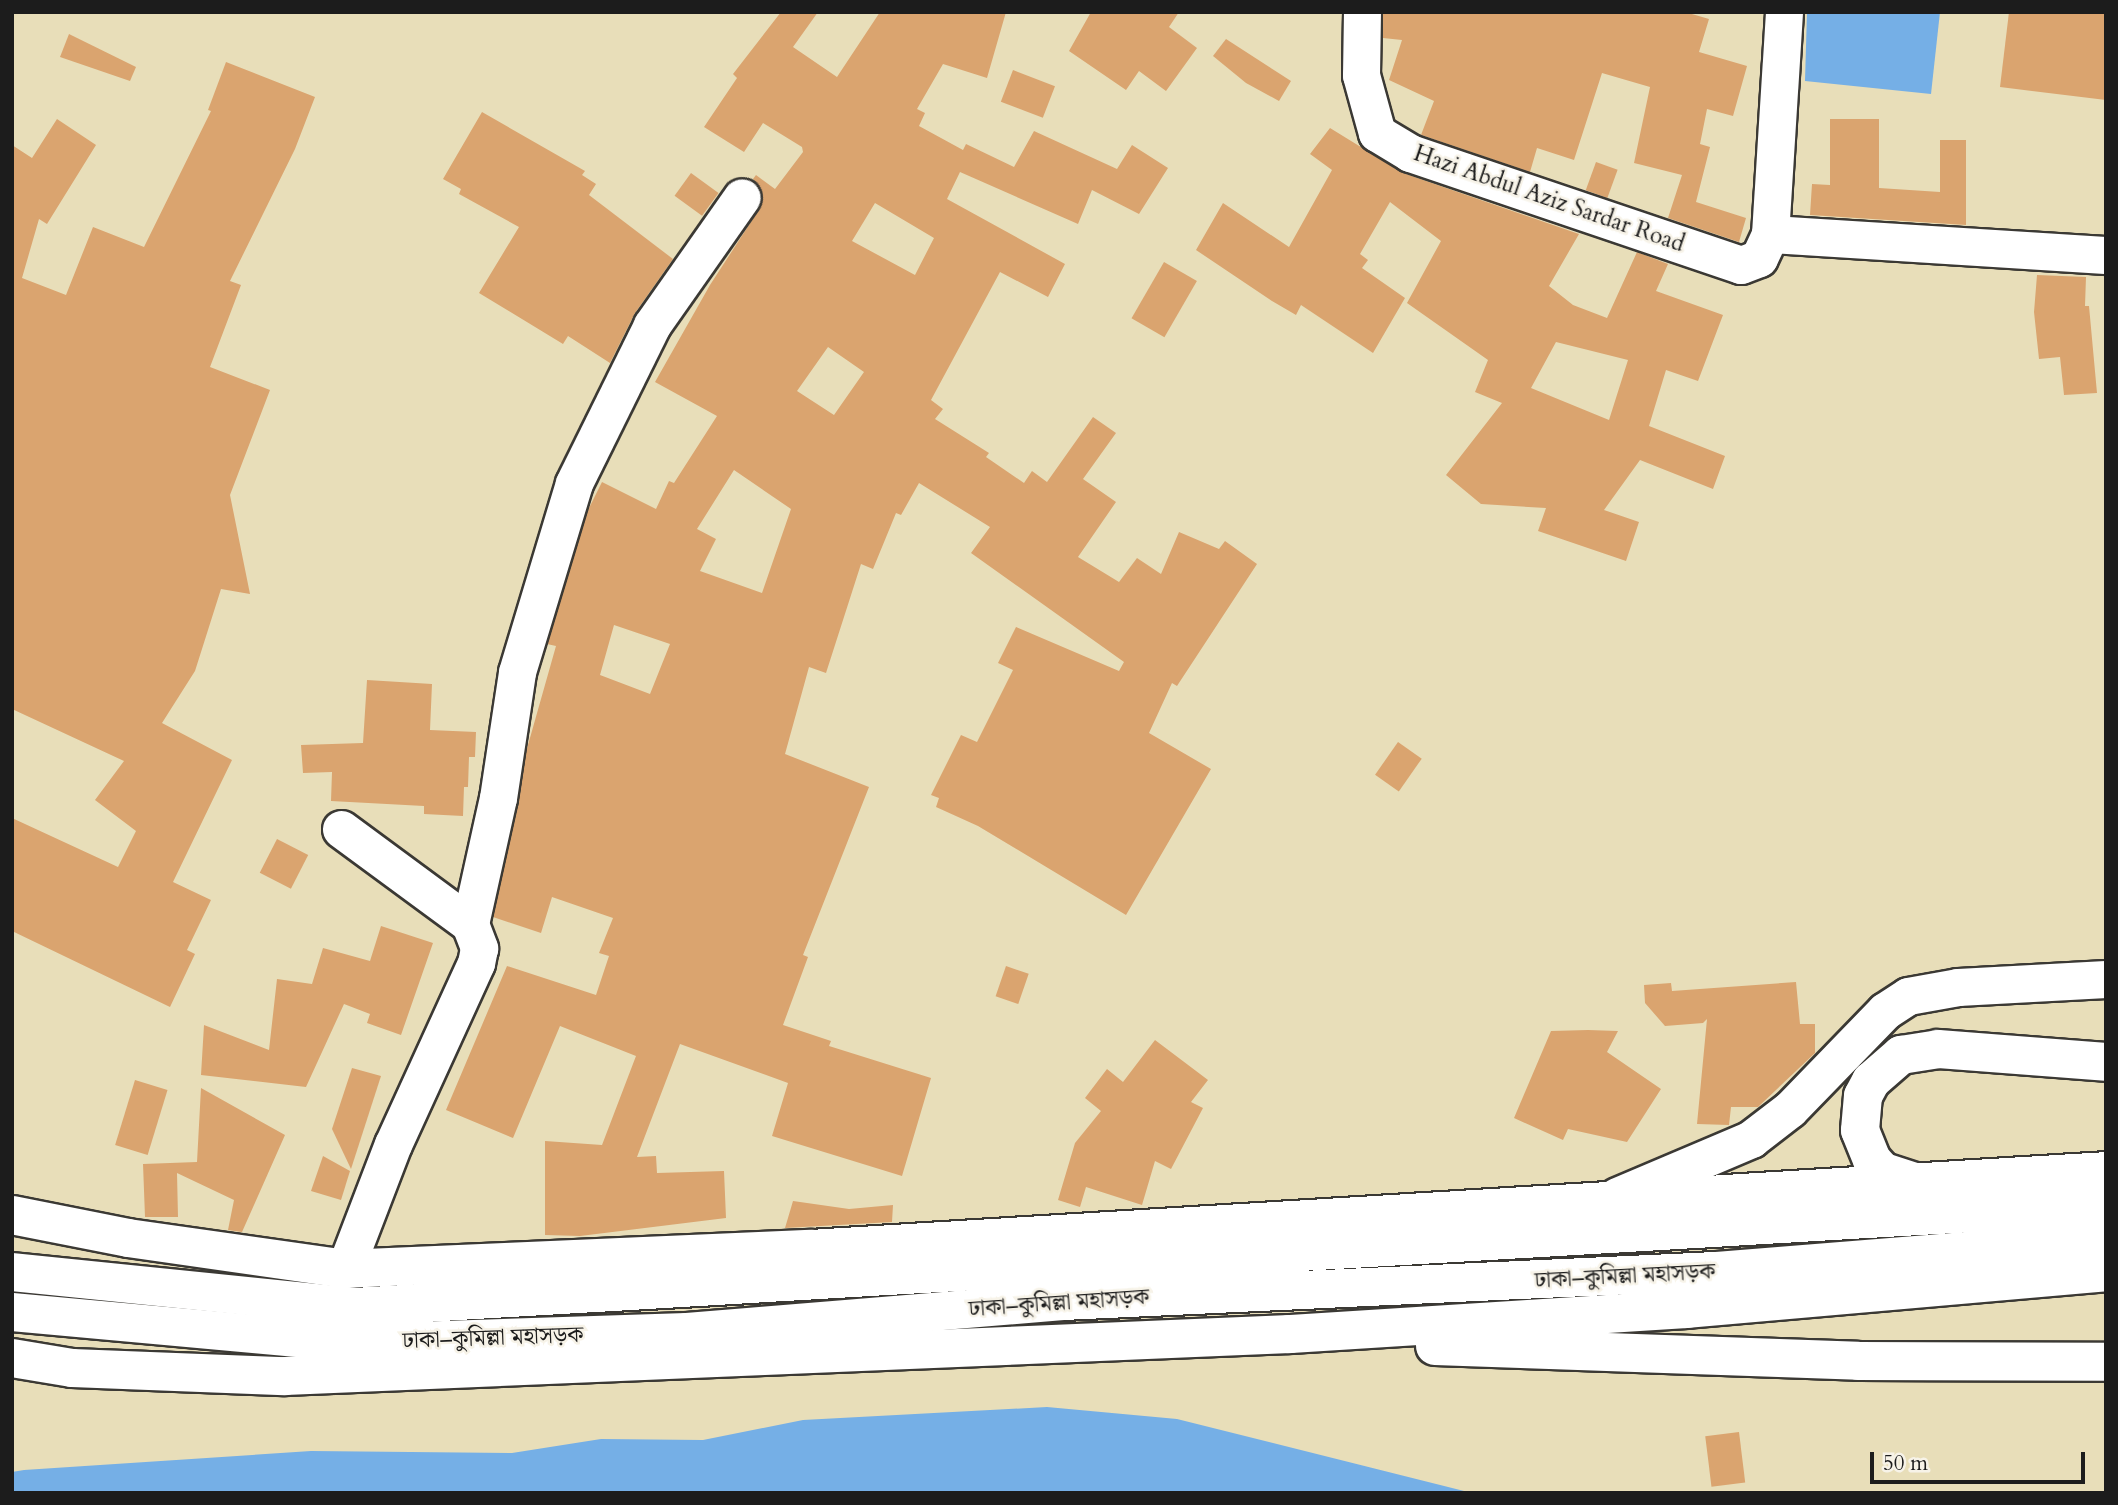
<!DOCTYPE html>
<meta charset="utf-8">
<style>
body{margin:0}
#map{position:relative;width:2118px;height:1505px;overflow:hidden;background:#e8deb9;font-family:Cardo,"Noto Serif Bengali",serif}
div>[style]{position:absolute}
.water>*{inset:0;background:#75afe6}
.building>*{inset:0;background:#daa46f;transform-origin:0 0}
.roads{filter:drop-shadow(2px 0 #3b3934) drop-shadow(-2px 0 #3b3934) drop-shadow(0 2px #3b3934) drop-shadow(0 -2px #3b3934)}
.minor>*{height:37px;margin:-18.5px;padding:0 18.5px;transform-origin:18.5px;border-radius:18.5px;background:#fff}
.highway>*{height:38px;margin:-19px;padding:0 19px;transform-origin:19px;border-radius:19px;background:#fff}
span{translate:-50% -50%;white-space:nowrap;text-align:center;line-height:1.15;-webkit-text-stroke:5px #f7f3e8;paint-order:stroke}
.street-label{font-size:23px;color:#1c1c1c}
.frame{position:absolute;inset:0;border:14px solid #1c1c1c;pointer-events:none}
.scale{position:absolute;left:1870px;top:1452px;width:215px;height:32px;box-sizing:border-box;border:4px solid #1c1c1c;border-top:0;padding-left:9px;font-size:21px;line-height:24px;white-space:nowrap;color:#1c1c1c;-webkit-text-stroke:5px #f7f3e8;paint-order:stroke}
</style>
<div id="map">
<div class="water">
<i style="clip-path:polygon(1807px 12px,1940px 12px,1931px 94px,1805px 81px)"></i>
<i style="clip-path:polygon(1047px 1407px,1177px 1419px,1472px 1493px,12px 1493px,12px 1472px,24px 1470px,311px 1451px,512px 1453px,601px 1439px,703px 1440px,803px 1420px)"></i>
</div>
<div class="building">
<i style="clip-path:polygon(evenodd,781px 12px,818px 12px,793px 47px,837px 77px,880px 12px,1006px 12px,987px 78px,943px 64px,917px 109px,925px 113px,919px 126px,963px 150px,966px 144px,1014px 167px,1034px 131px,1117px 169px,1132px 145px,1168px 168px,1139px 214px,1092px 190px,1078px 224px,960px 172px,947px 199px,1065px 264px,1048px 297px,1000px 272px,931px 400px,943px 409px,935px 419px,989px 453px,986px 457px,1024px 483px,1032px 471px,1047px 482px,1093px 417px,1116px 433px,1083px 479px,1116px 502px,1078px 557px,1119px 582px,1137px 558px,1161px 574px,1179px 532px,1219px 549px,1225px 541px,1257px 564px,1177px 686px,1172px 683px,1149px 733px,1211px 769px,1126px 915px,978px 826px,936px 807px,939px 798px,931px 795px,961px 735px,977px 742px,1013px 670px,998px 663px,1016px 627px,1119px 671px,1124px 662px,971px 553px,990px 527px,919px 483px,901px 515px,896px 513px,873px 569px,861px 564px,826px 673px,809px 667px,785px 754px,869px 787px,803px 955px,808px 957px,783px 1025px,831px 1041px,829px 1046px,931px 1078px,902px 1176px,772px 1136px,788px 1083px,680px 1044px,637px 1157px,656px 1156px,657px 1173px,724px 1171px,726px 1218px,580px 1236px,545px 1235px,545px 1141px,602px 1145px,636px 1056px,560px 1026px,513px 1138px,446px 1110px,507px 966px,596px 995px,609px 956px,599px 953px,613px 918px,552px 897px,541px 933px,493px 917px,526px 752px,556px 646px,547px 644px,587px 512px,602px 482px,656px 509px,669px 481px,674px 483px,717px 416px,655px 382px,710px 285px,760px 208px,761px 189px,753px 179px,756px 175px,775px 189px,803px 152px,802px 147px,763px 123px,744px 152px,704px 127px,737px 78px,733px 74px,781px 12px,875px 203px,934px 238px,915px 275px,852px 241px,875px 203px,781px 12px,828px 347px,864px 372px,834px 415px,797px 391px,828px 347px,781px 12px,734px 470px,791px 509px,762px 593px,700px 571px,716px 539px,697px 529px,734px 470px,781px 12px,614px 625px,670px 644px,650px 694px,600px 675px,614px 625px)"></i>
<i style="clip-path:polygon(1091px 12px,1179px 12px,1169px 27px,1197px 48px,1166px 91px,1139px 71px,1126px 90px,1069px 51px)"></i>
<i style="clip-path:polygon(1383px 12px,1685px 12px,1709px 19px,1699px 52px,1747px 66px,1733px 116px,1707px 109px,1700px 144px,1710px 147px,1696px 202px,1746px 218px,1739px 242px,1668px 218px,1682px 175px,1634px 163px,1650px 87px,1602px 73px,1574px 160px,1537px 148px,1530px 172px,1421px 135px,1434px 101px,1389px 80px,1402px 40px,1383px 38px)"></i>
<i style="clip-path:polygon(2009px 12px,2106px 12px,2106px 100px,2000px 87px)"></i>
<i style="clip-path:polygon(69px 34px,136px 67px,130px 81px,60px 57px)"></i>
<i style="clip-path:polygon(1226px 39px,1291px 81px,1279px 101px,1246px 83px,1213px 56px)"></i>
<i style="clip-path:polygon(226px 62px,315px 97px,295px 149px,230px 281px,241px 285px,210px 367px,270px 390px,230px 495px,250px 594px,221px 589px,195px 671px,162px 723px,232px 760px,173px 882px,211px 900px,187px 950px,195px 954px,170px 1007px,12px 931px,12px 818px,118px 867px,136px 831px,95px 800px,124px 761px,12px 709px,12px 145px,32px 158px,57px 119px,96px 145px,47px 224px,39px 219px,22px 278px,66px 295px,93px 227px,144px 247px,211px 111px,208px 110px)"></i>
<i style="left:1013px;top:70px;width:45px;height:34px;rotate:21deg"></i>
<i style="clip-path:polygon(482px 112px,585px 171px,582px 175px,596px 184px,589px 195px,673px 259px,635px 313px,610px 363px,568px 336px,563px 344px,479px 293px,519px 227px,459px 194px,461px 189px,443px 179px)"></i>
<i style="clip-path:polygon(1830px 119px,1879px 119px,1879px 188px,1940px 192px,1940px 140px,1966px 140px,1966px 225px,1810px 215px,1812px 184px,1830px 185px)"></i>
<i style="clip-path:polygon(evenodd,1330px 128px,1403px 173px,1579px 234px,1549px 286px,1573px 305px,1607px 318px,1637px 252px,1668px 264px,1656px 291px,1723px 315px,1698px 381px,1666px 370px,1649px 426px,1725px 456px,1713px 489px,1640px 460px,1604px 510px,1639px 522px,1626px 561px,1538px 531px,1546px 508px,1481px 504px,1446px 475px,1502px 403px,1475px 392px,1488px 360px,1407px 303px,1441px 241px,1390px 202px,1360px 254px,1368px 260px,1362px 268px,1405px 298px,1373px 353px,1301px 305px,1296px 315px,1272px 301px,1196px 250px,1223px 203px,1289px 247px,1332px 170px,1310px 154px,1330px 128px,1556px 342px,1628px 360px,1609px 420px,1531px 388px,1556px 342px)"></i>
<i style="left:1596px;top:162px;width:23px;height:30px;rotate:20deg"></i>
<i style="left:691px;top:173px;width:34px;height:28px;rotate:36deg"></i>
<i style="left:1164px;top:262px;width:38px;height:65px;rotate:30deg"></i>
<i style="clip-path:polygon(2037px 275px,2086px 277px,2085px 306px,2089px 306px,2097px 393px,2064px 395px,2060px 357px,2039px 359px,2034px 312px)"></i>
<i style="clip-path:polygon(367px 680px,432px 684px,430px 730px,476px 732px,475px 757px,469px 757px,468px 787px,464px 787px,463px 816px,424px 814px,424px 806px,331px 801px,332px 772px,303px 773px,301px 745px,363px 743px)"></i>
<i style="left:1398px;top:742px;width:29px;height:40px;rotate:35deg"></i>
<i style="left:277px;top:839px;width:35px;height:38px;rotate:27deg"></i>
<i style="clip-path:polygon(381px 926px,433px 943px,401px 1035px,367px 1023px,370px 1014px,344px 1004px,306px 1087px,201px 1075px,204px 1025px,269px 1050px,277px 979px,312px 984px,323px 948px,370px 961px)"></i>
<i style="left:1006px;top:966px;width:24px;height:32px;rotate:19deg"></i>
<i style="clip-path:polygon(1796px 982px,1800px 1024px,1815px 1024px,1815px 1053px,1758px 1107px,1731px 1107px,1729px 1125px,1697px 1124px,1707px 1019px,1703px 1023px,1665px 1026px,1645px 1003px,1644px 985px,1671px 983px,1672px 991px)"></i>
<i style="clip-path:polygon(1588px 1030px,1618px 1031px,1607px 1052px,1661px 1089px,1627px 1142px,1568px 1129px,1563px 1140px,1514px 1118px,1551px 1031px)"></i>
<i style="clip-path:polygon(1155px 1040px,1208px 1080px,1191px 1102px,1203px 1108px,1171px 1169px,1155px 1161px,1142px 1205px,1086px 1187px,1080px 1207px,1058px 1200px,1075px 1143px,1101px 1111px,1085px 1098px,1107px 1069px,1123px 1082px)"></i>
<i style="clip-path:polygon(352px 1068px,381px 1076px,351px 1169px,332px 1129px)"></i>
<i style="left:135px;top:1080px;width:34px;height:68px;rotate:17deg"></i>
<i style="clip-path:polygon(201px 1088px,285px 1135px,242px 1232px,228px 1230px,234px 1200px,177px 1173px,178px 1217px,145px 1217px,143px 1164px,197px 1162px)"></i>
<i style="clip-path:polygon(323px 1156px,350px 1171px,341px 1200px,311px 1191px)"></i>
<i style="clip-path:polygon(793px 1201px,849px 1209px,893px 1205px,892px 1222px,785px 1228px)"></i>
<i style="left:1739px;top:1432px;width:51px;height:34px;rotate:83deg"></i>
</div>
<div class="roads">
<div class="minor">
<i style="left:1362px;top:12px;width:63px;rotate:90.9deg"></i>
<i style="left:1361px;top:75px;width:60px;rotate:74.6deg"></i>
<i style="left:1377px;top:133px;width:39px;rotate:31deg"></i>
<i style="left:1410px;top:153px;width:349px;rotate:18.7deg"></i>
<i style="left:1741px;top:265px;width:19px;rotate:-21deg"></i>
<i style="left:1759px;top:258px;width:26px;rotate:-65deg"></i>
<i style="left:1784px;top:12px;width:222px;rotate:93.6deg"></i>
<i style="left:1770px;top:234px;width:337px;rotate:3.6deg"></i>
<i style="left:341px;top:829px;width:160px;rotate:36.4deg"></i>
<i style="left:470px;top:924px;width:26px;rotate:69deg"></i>
<i style="left:479px;top:948px;width:15px;rotate:101deg"></i>
<i style="left:476px;top:963px;width:199px;rotate:114.6deg"></i>
<i style="left:393px;top:1144px;width:134px;rotate:111deg"></i>
<i style="left:470px;top:924px;width:129px;rotate:-77.5deg"></i>
<i style="left:498px;top:798px;width:127px;rotate:-81.4deg"></i>
<i style="left:517px;top:672px;width:197px;rotate:-73.2deg"></i>
<i style="left:574px;top:483px;width:176px;rotate:-63.7deg"></i>
<i style="left:652px;top:325px;width:156px;rotate:-54.9deg"></i>
<i style="left:1617px;top:1196px;width:146px;rotate:-23deg"></i>
<i style="left:1751px;top:1139px;width:49px;rotate:-37.6deg"></i>
<i style="left:1790px;top:1109px;width:136px;rotate:-45.9deg"></i>
<i style="left:1885px;top:1011px;width:27px;rotate:-33deg"></i>
<i style="left:1908px;top:996px;width:51px;rotate:-10.2deg"></i>
<i style="left:1958px;top:987px;width:148px;rotate:-3.1deg"></i>
</div>
<div class="highway">
<i style="left:1918px;top:1183px;width:38px;rotate:-162deg"></i>
<i style="left:1882px;top:1171px;width:15px;rotate:-132deg"></i>
<i style="left:1872px;top:1160px;width:32px;rotate:-112deg"></i>
<i style="left:1860px;top:1130px;width:34px;rotate:-85deg"></i>
<i style="left:1863px;top:1096px;width:17px;rotate:-62deg"></i>
<i style="left:1871px;top:1081px;width:40px;rotate:-41deg"></i>
<i style="left:1901px;top:1055px;width:37px;rotate:-9deg"></i>
<i style="left:1938px;top:1049px;width:169px;rotate:4.4deg"></i>
<i style="left:12px;top:1215px;width:118px;rotate:11.2deg"></i>
<i style="left:128px;top:1238px;width:219px;rotate:8.1deg"></i>
<i style="left:345px;top:1269px;width:465px;rotate:-2.5deg"></i>
<i style="left:810px;top:1249px;width:1298px;rotate:-3.44deg"></i>
<i style="left:12px;top:1272px;width:345px;rotate:5.8deg"></i>
<i style="left:355px;top:1307px;width:1754px;rotate:-3.33deg"></i>
<i style="left:12px;top:1312px;width:342px;rotate:5.2deg"></i>
<i style="left:353px;top:1343px;width:334px;rotate:-1.9deg"></i>
<i style="left:687px;top:1332px;width:377px;rotate:-4.7deg"></i>
<i style="left:1063px;top:1301px;width:655px;rotate:-2.63deg"></i>
<i style="left:1717px;top:1271px;width:390px;rotate:-4.6deg"></i>
<i style="left:1435px;top:1346px;width:423px;rotate:2deg"></i>
<i style="left:1858px;top:1361px;width:248px;rotate:0.2deg"></i>
<i style="left:12px;top:1358px;width:61px;rotate:9.5deg"></i>
<i style="left:72px;top:1368px;width:213px;rotate:2.2deg"></i>
<i style="left:285px;top:1376px;width:1006px;rotate:-2.39deg"></i>
<i style="left:1290px;top:1334px;width:398px;rotate:-3.6deg"></i>
<i style="left:1687px;top:1309px;width:421px;rotate:-5deg"></i>
</div>
</div>
<div class="street-label">
<span style="left:1549px;top:199px;rotate:19deg">Hazi Abdul Aziz Sardar Road</span>
<span style="left:1625px;top:1276px;rotate:-3deg">ঢাকা–কুমিল্লা মহাসড়ক</span>
<span style="left:1059px;top:1303px;rotate:-4deg">ঢাকা–কুমিল্লা মহাসড়ক</span>
<span style="left:493px;top:1338px;rotate:-2deg">ঢাকা–কুমিল্লা মহাসড়ক</span>
</div>
<div class="frame"></div>
<div class="scale">50 m</div>
</div>
